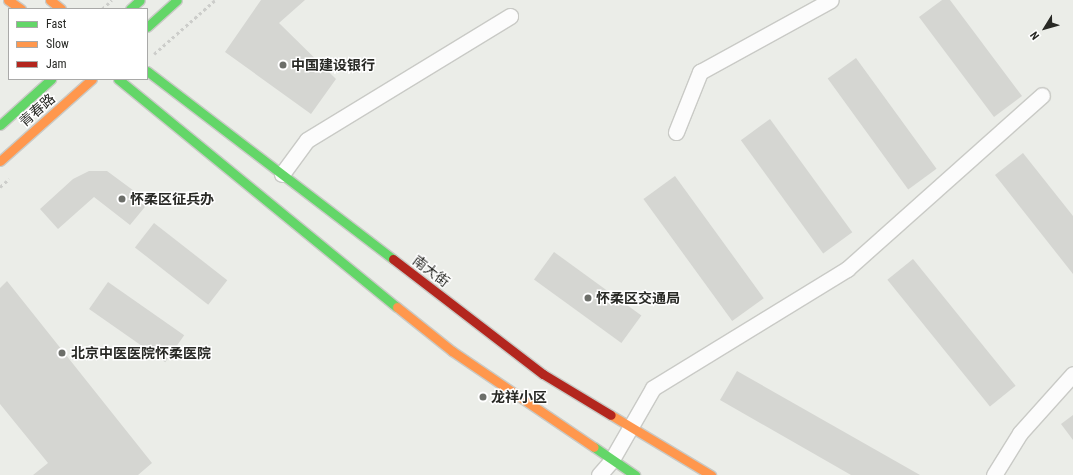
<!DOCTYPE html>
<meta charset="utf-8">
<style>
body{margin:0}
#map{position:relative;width:1073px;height:475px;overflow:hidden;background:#ebede8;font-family:"Roboto Condensed","Noto Sans SC",sans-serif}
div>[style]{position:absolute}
.building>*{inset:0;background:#d5d6d2;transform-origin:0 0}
.path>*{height:2.5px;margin-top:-1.25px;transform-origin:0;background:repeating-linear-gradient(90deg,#cccdca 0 3px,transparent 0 6px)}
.roads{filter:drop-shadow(1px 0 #c9cac6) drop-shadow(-1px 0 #c9cac6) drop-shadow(0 1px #c9cac6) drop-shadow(0 -1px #c9cac6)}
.street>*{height:15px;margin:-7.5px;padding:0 7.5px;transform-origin:7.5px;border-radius:7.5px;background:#fcfcfc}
.fast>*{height:9px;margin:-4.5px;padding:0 4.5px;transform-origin:4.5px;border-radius:4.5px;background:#63d668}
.slow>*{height:9px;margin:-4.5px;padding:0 4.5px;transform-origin:4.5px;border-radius:4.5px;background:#ff974d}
.jam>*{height:9px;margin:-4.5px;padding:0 4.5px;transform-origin:4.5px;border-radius:4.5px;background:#b3261e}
.dots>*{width:11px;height:11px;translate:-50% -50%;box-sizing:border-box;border:2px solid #fff;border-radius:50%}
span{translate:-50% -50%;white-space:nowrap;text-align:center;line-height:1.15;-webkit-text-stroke:3px #fff;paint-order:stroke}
.poi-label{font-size:14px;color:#282925;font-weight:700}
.left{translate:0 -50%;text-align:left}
.street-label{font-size:14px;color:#282925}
.legend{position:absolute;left:8px;top:8px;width:140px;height:72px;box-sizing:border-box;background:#fff;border:1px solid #a9a9a8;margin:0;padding:5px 7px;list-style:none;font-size:12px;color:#282925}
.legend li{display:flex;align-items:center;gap:8px;height:20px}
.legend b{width:20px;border:1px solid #a9a9a8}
.north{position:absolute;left:1025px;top:8px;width:40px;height:40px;-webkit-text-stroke:3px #fff;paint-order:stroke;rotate:233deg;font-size:11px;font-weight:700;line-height:16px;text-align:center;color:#282925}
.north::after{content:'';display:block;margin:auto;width:14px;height:18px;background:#282925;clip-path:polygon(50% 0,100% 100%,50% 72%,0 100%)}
</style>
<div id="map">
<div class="building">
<i style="clip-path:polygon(261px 0,305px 0,279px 23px,336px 79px,311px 114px,225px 52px)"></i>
<i style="clip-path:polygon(942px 0,950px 0,1022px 96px,994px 117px,919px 17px)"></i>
<i style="left:856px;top:58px;width:137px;height:35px;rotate:54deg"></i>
<i style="left:770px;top:119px;width:140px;height:36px;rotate:54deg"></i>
<i style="clip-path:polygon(1023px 153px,1073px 216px,1073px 274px,995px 175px)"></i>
<i style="clip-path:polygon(89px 171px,107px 171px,149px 202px,130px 225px,94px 197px,58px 229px,40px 209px,73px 179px)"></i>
<i style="left:675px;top:176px;width:151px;height:39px;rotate:54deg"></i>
<i style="left:154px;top:223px;width:93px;height:31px;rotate:38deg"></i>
<i style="left:554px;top:252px;width:108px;height:34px;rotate:36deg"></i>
<i style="left:913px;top:259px;width:163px;height:33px;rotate:51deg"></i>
<i style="clip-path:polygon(7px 281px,152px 463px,138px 475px,33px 475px,48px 463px,0 404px,0 288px)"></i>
<i style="left:108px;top:282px;width:93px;height:33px;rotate:35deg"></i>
<i style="clip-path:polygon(737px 371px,920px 475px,851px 475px,720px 400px)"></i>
<i style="clip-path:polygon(1073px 415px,1073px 440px,1061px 424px)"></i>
</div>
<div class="path">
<i style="left:102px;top:9px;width:13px;rotate:-42deg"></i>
<i style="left:154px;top:54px;width:81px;rotate:-41.5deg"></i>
<i style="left:0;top:187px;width:12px;rotate:-42deg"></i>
</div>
<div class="roads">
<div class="street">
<i style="left:676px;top:132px;width:65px;rotate:-68.2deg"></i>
<i style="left:700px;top:72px;width:149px;rotate:-28.8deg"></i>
<i style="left:282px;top:174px;width:42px;rotate:-53.7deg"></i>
<i style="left:307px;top:140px;width:238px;rotate:-31.4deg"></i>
<i style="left:599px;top:475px;width:18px;rotate:-49deg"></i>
<i style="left:611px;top:461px;width:84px;rotate:-60.1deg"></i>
<i style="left:653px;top:388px;width:228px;rotate:-31.5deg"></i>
<i style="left:847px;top:269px;width:261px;rotate:-41.7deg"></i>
<i style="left:994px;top:475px;width:49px;rotate:-58.2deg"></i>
<i style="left:1020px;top:433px;width:79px;rotate:-48.1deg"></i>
</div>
<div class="fast">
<i style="left:130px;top:9px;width:13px;rotate:-42deg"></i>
<i style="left:147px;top:27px;width:40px;rotate:-42deg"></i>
<i style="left:147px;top:71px;width:310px;rotate:37.4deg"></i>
<i style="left:118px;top:79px;width:360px;rotate:39.3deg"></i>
<i style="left:0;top:125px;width:69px;rotate:-42deg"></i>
<i style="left:594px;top:447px;width:50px;rotate:34.3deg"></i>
</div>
<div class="slow">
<i style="left:8px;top:0;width:16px;rotate:35deg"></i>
<i style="left:50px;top:0;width:14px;rotate:39deg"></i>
<i style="left:0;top:161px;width:123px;rotate:-41.7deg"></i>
<i style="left:397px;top:307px;width:70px;rotate:38.7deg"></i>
<i style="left:452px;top:351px;width:171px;rotate:34.1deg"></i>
<i style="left:611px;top:415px;width:117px;rotate:31deg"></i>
</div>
<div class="jam">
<i style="left:393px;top:259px;width:189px;rotate:37.5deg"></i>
<i style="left:543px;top:374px;width:79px;rotate:31.1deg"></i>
</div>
</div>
<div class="dots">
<i style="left:283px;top:65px;background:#6c6e69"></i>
<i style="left:122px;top:199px;background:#6c6e69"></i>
<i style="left:588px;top:298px;background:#6c6e69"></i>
<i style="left:62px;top:353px;background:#6c6e69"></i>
<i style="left:483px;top:397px;background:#6c6e69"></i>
</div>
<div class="poi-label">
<span class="left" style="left:291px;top:65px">中国建设银行</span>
<span class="left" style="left:130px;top:199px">怀柔区征兵办</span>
<span class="left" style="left:596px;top:298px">怀柔区交通局</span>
<span class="left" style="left:71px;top:353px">北京中医医院怀柔医院</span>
<span class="left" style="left:491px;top:397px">龙祥小区</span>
</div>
<div class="street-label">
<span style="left:37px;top:110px;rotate:-41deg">青春路</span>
<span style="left:431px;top:271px;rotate:37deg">南大街</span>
</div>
<ul class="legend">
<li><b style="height:5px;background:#63d668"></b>Fast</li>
<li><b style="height:5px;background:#ff974d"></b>Slow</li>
<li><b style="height:5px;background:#b3261e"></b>Jam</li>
</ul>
<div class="north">N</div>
</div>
